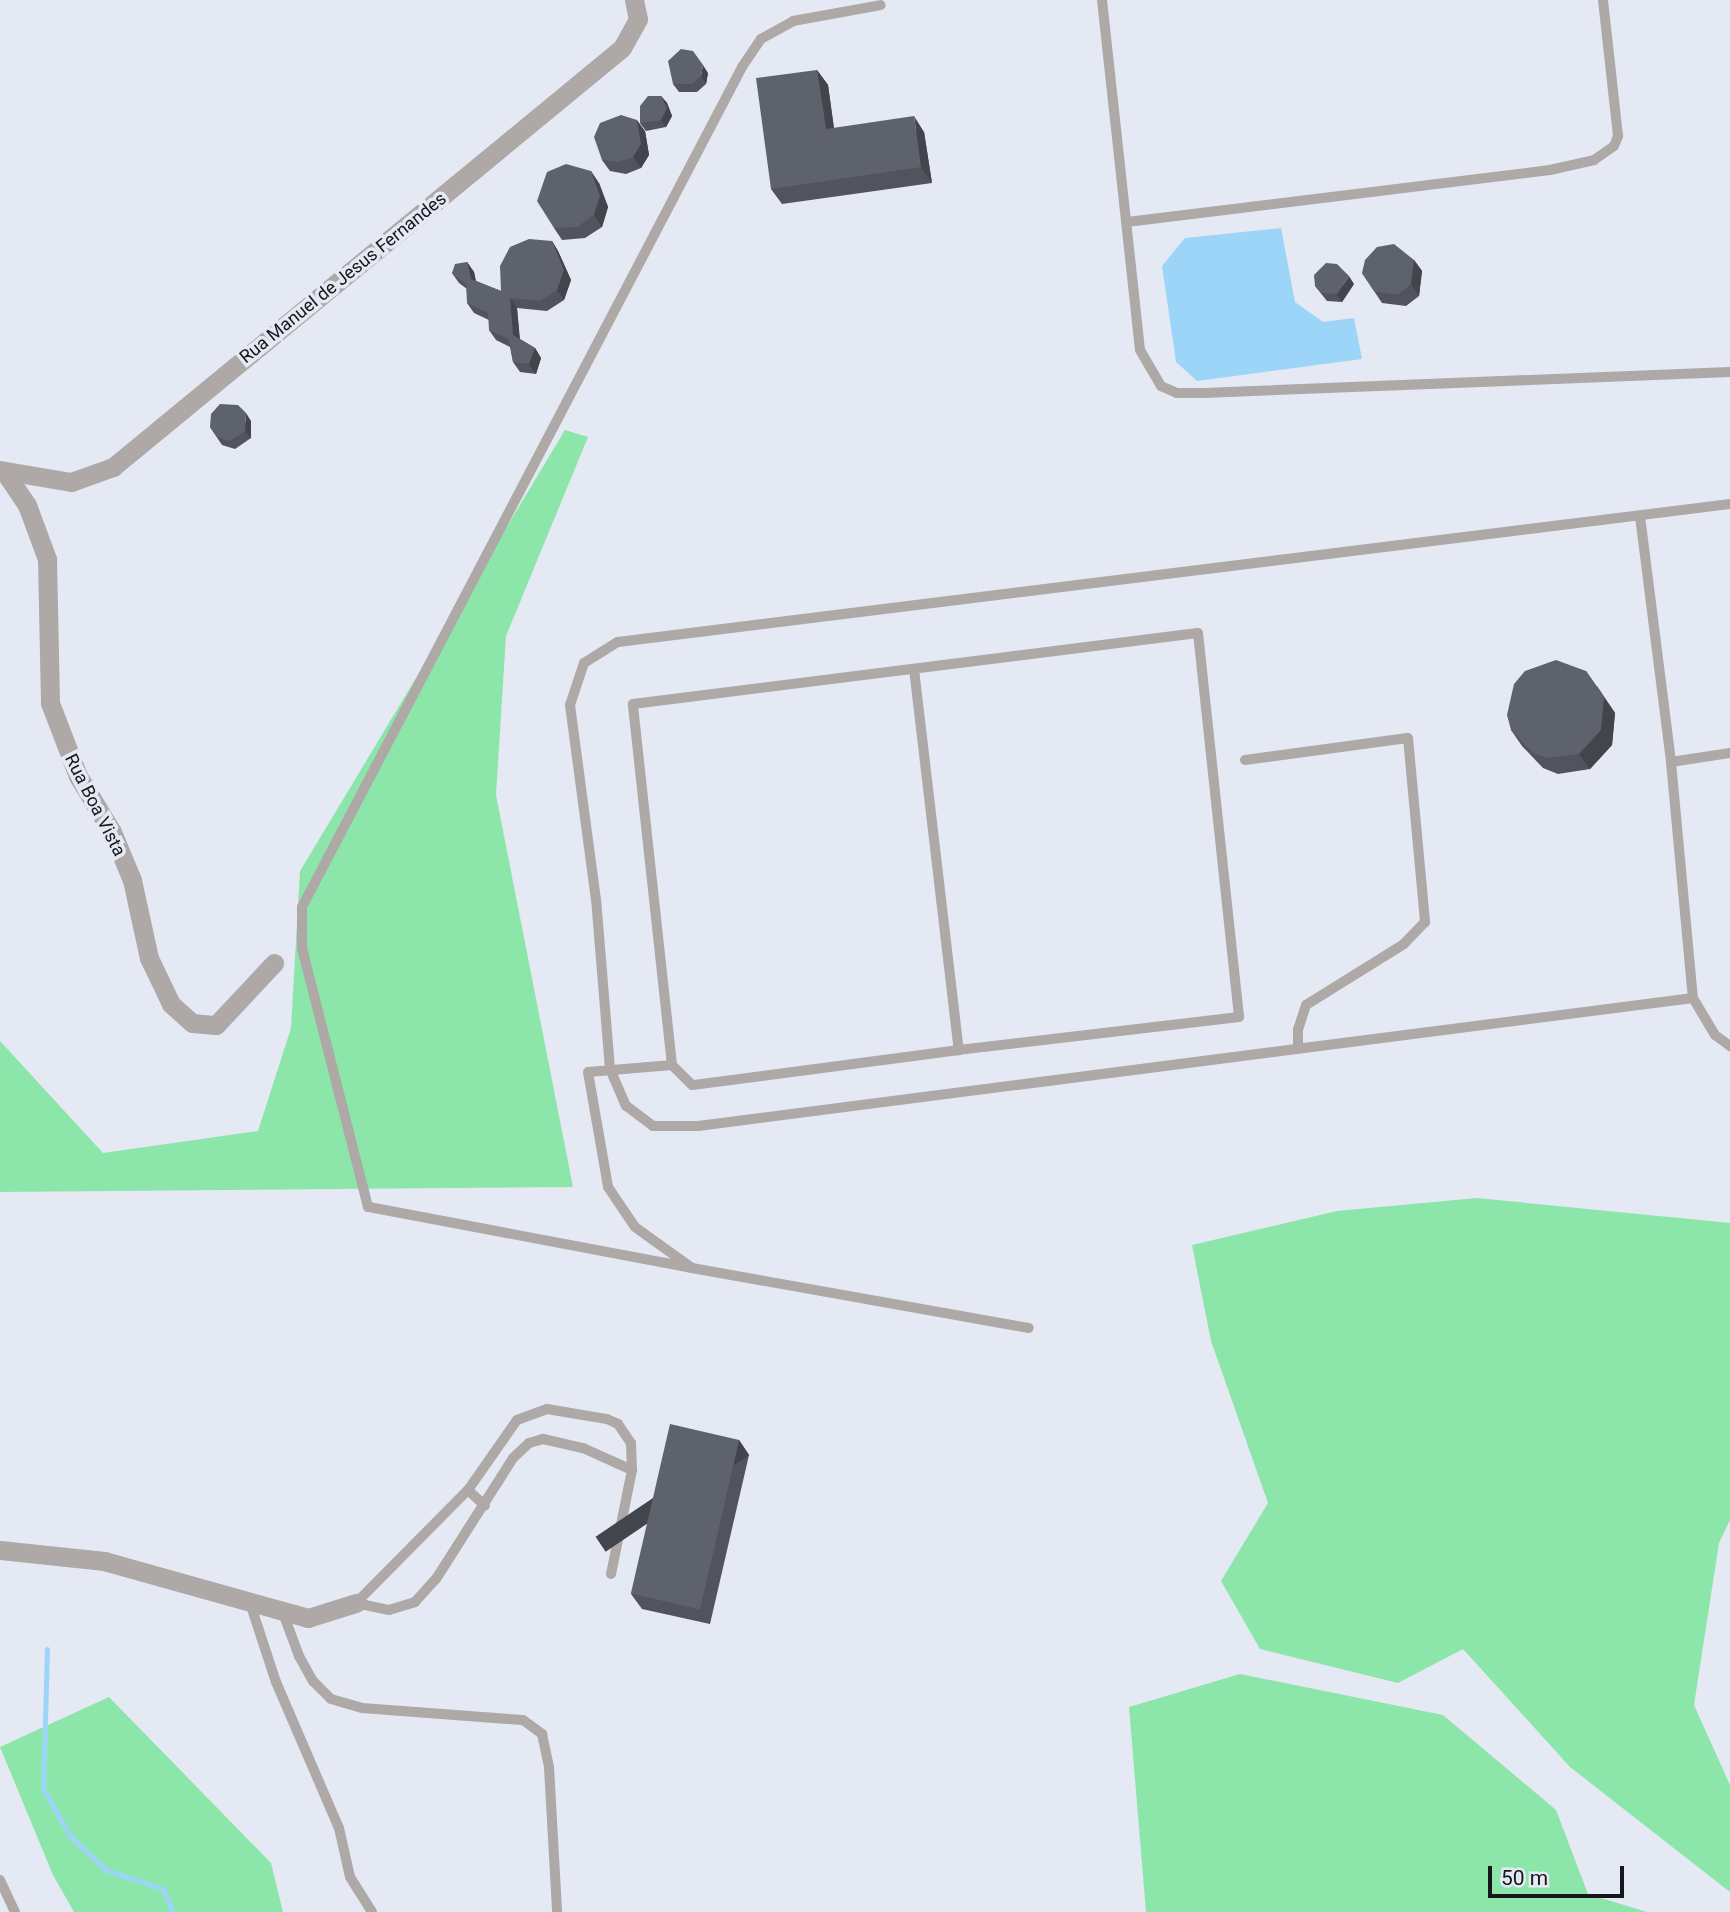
<!DOCTYPE html>
<style>
body{margin:0}
#map{position:relative;width:1730px;height:1912px;overflow:hidden;background:#e4e9f4;font-family:Roboto,sans-serif}
div>[style]{position:absolute}
.green>*{inset:0;background:#8ce6aa}
.water>*{inset:0;background:#9dd5f9}
.stream>*{height:5px;margin:-2.5px;padding:0 2.5px;transform-origin:2.5px;border-radius:2.5px;background:#9dd5f9}
.service>*{height:10px;margin:-5px;padding:0 5px;transform-origin:5px;border-radius:5px;background:#aea8a6}
.minor>*{height:19px;margin:-9.5px;padding:0 9.5px;transform-origin:9.5px;border-radius:9.5px;background:#aea8a6}
.wall>*{inset:0;background:#51545d}
.shaded-wall>*{inset:0;background:#42454c;transform-origin:0 0}
.building>*{inset:0;background:#5e626c;transform-origin:0 0}
span{translate:-50% -50%;white-space:nowrap;text-align:center;line-height:1.15;-webkit-text-stroke:7px #e4e9f4;paint-order:stroke}
.street-label{font-size:18px;color:#15171b}
.scale{position:absolute;left:1488px;top:1866px;width:136px;height:32px;box-sizing:border-box;border:4px solid #15171b;border-top:0;padding-left:9px;font-size:21px;line-height:24px;white-space:nowrap;color:#15171b;-webkit-text-stroke:5px #e4e9f4;paint-order:stroke}
</style>
<div id="map">
<div class="green">
<i style="clip-path:polygon(565px 430px,588px 437px,506px 636px,496px 795px,573px 1187px,0 1192px,0 1041px,103px 1153px,258px 1131px,291px 1028px,300px 871px)"></i>
<i style="clip-path:polygon(1477px 1198px,1730px 1223px,1730px 1520px,1719px 1543px,1694px 1705px,1730px 1785px,1730px 1892px,1570px 1767px,1463px 1649px,1398px 1683px,1260px 1649px,1221px 1581px,1268px 1503px,1211px 1341px,1192px 1245px,1337px 1211px)"></i>
<i style="clip-path:polygon(1240px 1674px,1443px 1715px,1556px 1810px,1588px 1894px,1647px 1912px,1146px 1912px,1129px 1707px)"></i>
<i style="clip-path:polygon(109px 1697px,271px 1863px,283px 1912px,74px 1912px,53px 1875px,0 1747px)"></i>
</div>
<div class="water">
<i style="clip-path:polygon(1281px 228px,1295px 302px,1323px 322px,1354px 318px,1362px 359px,1197px 381px,1176px 362px,1162px 266px,1185px 238px)"></i>
</div>
<div class="stream">
<i style="left:47px;top:1649px;width:139px;rotate:91.6deg"></i>
<i style="left:43px;top:1788px;width:55px;rotate:60.6deg"></i>
<i style="left:70px;top:1836px;width:50px;rotate:43.4deg"></i>
<i style="left:106px;top:1870px;width:60px;rotate:18.4deg"></i>
<i style="left:163px;top:1889px;width:25px;rotate:67deg"></i>
</div>
<div class="service">
<i style="left:1102px;top:0;width:352px;rotate:83.8deg"></i>
<i style="left:1140px;top:350px;width:42px;rotate:59.7deg"></i>
<i style="left:1161px;top:386px;width:17px;rotate:24deg"></i>
<i style="left:1177px;top:393px;width:27px"></i>
<i style="left:1204px;top:393px;width:526px;rotate:-2.29deg"></i>
<i style="left:1127px;top:222px;width:426px;rotate:-7deg"></i>
<i style="left:1550px;top:170px;width:45px;rotate:-12.8deg"></i>
<i style="left:1594px;top:160px;width:24px;rotate:-35deg"></i>
<i style="left:1614px;top:146px;width:11px;rotate:-68deg"></i>
<i style="left:1618px;top:136px;width:137px;rotate:-96.3deg"></i>
<i style="left:1640px;top:516px;width:248px;rotate:82.8deg"></i>
<i style="left:1671px;top:762px;width:237px;rotate:84.7deg"></i>
<i style="left:1693px;top:998px;width:43px;rotate:59.3deg"></i>
<i style="left:1715px;top:1035px;width:19px;rotate:36deg"></i>
<i style="left:914px;top:669px;width:384px;rotate:83.3deg"></i>
<i style="left:959px;top:1050px;width:269px;rotate:172.5deg"></i>
<i style="left:692px;top:1085px;width:28px;rotate:-135deg"></i>
<i style="left:672px;top:1065px;width:84px;rotate:175.2deg"></i>
<i style="left:588px;top:1072px;width:117px;rotate:80.1deg"></i>
<i style="left:608px;top:1187px;width:48px;rotate:56deg"></i>
<i style="left:635px;top:1227px;width:70px;rotate:35.7deg"></i>
<i style="left:692px;top:1268px;width:342px;rotate:10.1deg"></i>
<i style="left:1245px;top:760px;width:164px;rotate:-7.7deg"></i>
<i style="left:1408px;top:738px;width:185px;rotate:84.7deg"></i>
<i style="left:1425px;top:922px;width:30px;rotate:134deg"></i>
<i style="left:1404px;top:944px;width:115px;rotate:148.1deg"></i>
<i style="left:1306px;top:1005px;width:26px;rotate:108deg"></i>
<i style="left:1298px;top:1030px;width:18px;rotate:90deg"></i>
<i style="left:1671px;top:762px;width:60px;rotate:-8.7deg"></i>
<i style="left:1693px;top:998px;width:1003px;rotate:172.67deg"></i>
<i style="left:698px;top:1126px;width:45px;rotate:180deg"></i>
<i style="left:653px;top:1126px;width:34px;rotate:-143deg"></i>
<i style="left:626px;top:1106px;width:40px;rotate:-113.4deg"></i>
<i style="left:610px;top:1069px;width:170px;rotate:-94.7deg"></i>
<i style="left:596px;top:900px;width:197px;rotate:-97.6deg"></i>
<i style="left:570px;top:705px;width:44px;rotate:-71.6deg"></i>
<i style="left:584px;top:663px;width:40px;rotate:-32deg"></i>
<i style="left:618px;top:642px;width:1121px;rotate:-7.07deg"></i>
<i style="left:672px;top:1065px;width:363px;rotate:-96.2deg"></i>
<i style="left:633px;top:704px;width:569px;rotate:-7.16deg"></i>
<i style="left:1198px;top:633px;width:386px;rotate:83.9deg"></i>
<i style="left:1239px;top:1017px;width:282px;rotate:173.3deg"></i>
<i style="left:692px;top:1268px;width:330px;rotate:-169.3deg"></i>
<i style="left:368px;top:1207px;width:266px;rotate:-104.3deg"></i>
<i style="left:302px;top:949px;width:42px;rotate:-90deg"></i>
<i style="left:302px;top:907px;width:948px;rotate:-62.35deg"></i>
<i style="left:742px;top:67px;width:34px;rotate:-56deg"></i>
<i style="left:761px;top:39px;width:37px;rotate:-29deg"></i>
<i style="left:793px;top:21px;width:89px;rotate:-10.3deg"></i>
<i style="left:468px;top:1490px;width:23px;rotate:43deg"></i>
<i style="left:250px;top:1603px;width:83px;rotate:71.8deg"></i>
<i style="left:276px;top:1682px;width:159px;rotate:66.7deg"></i>
<i style="left:339px;top:1828px;width:50px;rotate:77.3deg"></i>
<i style="left:350px;top:1877px;width:41px;rotate:57.8deg"></i>
<i style="left:356px;top:1603px;width:159px;rotate:-45.3deg"></i>
<i style="left:468px;top:1490px;width:85px;rotate:-55deg"></i>
<i style="left:517px;top:1420px;width:32px;rotate:-20deg"></i>
<i style="left:547px;top:1409px;width:61px;rotate:9.5deg"></i>
<i style="left:607px;top:1419px;width:12px;rotate:24deg"></i>
<i style="left:618px;top:1424px;width:23px;rotate:56deg"></i>
<i style="left:631px;top:1443px;width:27px;rotate:88deg"></i>
<i style="left:632px;top:1470px;width:106px;rotate:101.4deg"></i>
<i style="left:356px;top:1603px;width:34px;rotate:12deg"></i>
<i style="left:389px;top:1610px;width:27px;rotate:-17deg"></i>
<i style="left:415px;top:1602px;width:31px;rotate:-48deg"></i>
<i style="left:436px;top:1579px;width:143px;rotate:-57.5deg"></i>
<i style="left:513px;top:1458px;width:22px;rotate:-43deg"></i>
<i style="left:529px;top:1443px;width:15px;rotate:-16deg"></i>
<i style="left:543px;top:1439px;width:41px;rotate:12.7deg"></i>
<i style="left:583px;top:1448px;width:54px;rotate:24.2deg"></i>
<i style="left:283px;top:1613px;width:46px;rotate:69.6deg"></i>
<i style="left:299px;top:1656px;width:29px;rotate:61deg"></i>
<i style="left:313px;top:1681px;width:25px;rotate:45deg"></i>
<i style="left:331px;top:1699px;width:32px;rotate:16deg"></i>
<i style="left:362px;top:1708px;width:161px;rotate:4.3deg"></i>
<i style="left:523px;top:1720px;width:24px;rotate:36deg"></i>
<i style="left:542px;top:1734px;width:34px;rotate:78deg"></i>
<i style="left:549px;top:1767px;width:145px;rotate:86.8deg"></i>
<i style="left:0;top:1880px;width:35px;rotate:65deg"></i>
</div>
<div class="minor">
<i style="left:0;top:470px;width:72px;rotate:9.6deg"></i>
<i style="left:71px;top:482px;width:45px;rotate:-19.7deg"></i>
<i style="left:113px;top:467px;width:659px;rotate:-39.46deg"></i>
<i style="left:622px;top:48px;width:33px;rotate:-61deg"></i>
<i style="left:638px;top:19px;width:19px;rotate:-102deg"></i>
<i style="left:6px;top:474px;width:37px;rotate:56deg"></i>
<i style="left:27px;top:505px;width:58px;rotate:69.7deg"></i>
<i style="left:47px;top:559px;width:144px;rotate:88.8deg"></i>
<i style="left:50px;top:703px;width:78px;rotate:69deg"></i>
<i style="left:78px;top:776px;width:66px;rotate:58.7deg"></i>
<i style="left:112px;top:832px;width:52px;rotate:67.4deg"></i>
<i style="left:132px;top:880px;width:80px;rotate:77.7deg"></i>
<i style="left:149px;top:958px;width:51px;rotate:64.4deg"></i>
<i style="left:171px;top:1004px;width:28px;rotate:42deg"></i>
<i style="left:192px;top:1023px;width:24px;rotate:5deg"></i>
<i style="left:216px;top:1025px;width:85px;rotate:-46.9deg"></i>
<i style="left:0;top:1550px;width:105px;rotate:6deg"></i>
<i style="left:104px;top:1561px;width:212px;rotate:15.6deg"></i>
<i style="left:308px;top:1618px;width:50px;rotate:-17.4deg"></i>
</div>
<div class="wall">
<i style="clip-path:polygon(817px 70px,828px 85px,834px 128px,924px 132px,932px 183px,782px 204px,771px 189px)"></i>
<i style="clip-path:polygon(708px 73px,706px 84px,697px 92px,679px 92px,673px 84px)"></i>
<i style="clip-path:polygon(661px 96px,667px 103px,672px 116px,666px 127px,646px 131px,640px 123px)"></i>
<i style="clip-path:polygon(645px 131px,649px 155px,641px 168px,626px 174px,610px 171px,602px 160px)"></i>
<i style="clip-path:polygon(599px 183px,608px 207px,602px 227px,585px 238px,562px 240px,554px 228px)"></i>
<i style="clip-path:polygon(552px 241px,558px 251px,571px 280px,564px 300px,547px 311px,517px 308px,520px 339px,535px 348px,541px 358px,536px 374px,520px 372px,513px 362px,510px 347px,496px 340px,489px 330px,489px 320px,474px 313px,467px 303px,467px 289px,459px 283px,452px 273px,467px 262px,474px 272px,476px 281px,501px 291px)"></i>
<i style="clip-path:polygon(1414px 260px,1422px 271px,1419px 296px,1406px 306px,1382px 303px,1362px 273px)"></i>
<i style="clip-path:polygon(1354px 284px,1342px 302px,1327px 301px,1315px 286px)"></i>
<i style="clip-path:polygon(251px 421px,251px 438px,235px 449px,222px 445px,210px 427px)"></i>
<i style="clip-path:polygon(1597px 686px,1615px 713px,1612px 745px,1590px 769px,1558px 774px,1543px 768px,1522px 746px,1511px 730px)"></i>
<i style="clip-path:polygon(739px 1440px,749px 1455px,710px 1624px,642px 1609px,631px 1594px)"></i>
</div>
<div class="shaded-wall">
<i style="clip-path:polygon(703px 65px,708px 73px,706px 84px,701px 76px)"></i>
<i style="clip-path:polygon(817px 70px,828px 85px,836px 144px,826px 129px)"></i>
<i style="clip-path:polygon(661px 96px,667px 103px,672px 116px,666px 127px,661px 120px)"></i>
<i style="clip-path:polygon(914px 116px,924px 132px,932px 183px,921px 167px)"></i>
<i style="clip-path:polygon(637px 120px,645px 131px,649px 155px,641px 168px,633px 157px)"></i>
<i style="clip-path:polygon(591px 171px,599px 183px,608px 207px,602px 227px,594px 215px)"></i>
<i style="clip-path:polygon(552px 241px,558px 251px,571px 280px,564px 300px,557px 290px)"></i>
<i style="clip-path:polygon(1414px 260px,1422px 271px,1419px 296px,1411px 284px)"></i>
<i style="clip-path:polygon(467px 262px,474px 272px,477px 288px,471px 279px)"></i>
<i style="clip-path:polygon(1349px 276px,1354px 284px,1342px 302px,1337px 294px)"></i>
<i style="clip-path:polygon(510px 298px,517px 308px,520px 344px,513px 335px)"></i>
<i style="clip-path:polygon(535px 348px,541px 358px,536px 374px,529px 364px)"></i>
<i style="clip-path:polygon(246px 413px,251px 421px,251px 438px,245px 431px)"></i>
<i style="clip-path:polygon(1586px 671px,1615px 713px,1612px 745px,1590px 769px,1579px 754px)"></i>
<i style="left:739px;top:1440px;width:18px;height:173px;rotate:56deg"></i>
</div>
<div class="building">
<i style="clip-path:polygon(681px 49px,693px 51px,703px 65px,701px 76px,692px 84px,673px 84px,668px 61px)"></i>
<i style="clip-path:polygon(817px 70px,826px 129px,914px 116px,921px 167px,771px 189px,756px 78px)"></i>
<i style="clip-path:polygon(648px 96px,661px 96px,667px 108px,661px 120px,640px 123px,640px 106px)"></i>
<i style="clip-path:polygon(621px 115px,637px 120px,641px 144px,633px 157px,618px 162px,602px 160px,594px 137px,600px 123px)"></i>
<i style="clip-path:polygon(566px 164px,591px 171px,600px 196px,594px 215px,577px 227px,554px 228px,537px 201px,547px 172px)"></i>
<i style="clip-path:polygon(529px 239px,552px 241px,564px 270px,557px 290px,540px 301px,510px 298px,513px 335px,535px 348px,529px 364px,513px 362px,509px 339px,489px 330px,488px 313px,467px 303px,466px 284px,452px 273px,455px 264px,467px 262px,471px 279px,501px 291px,500px 266px,510px 247px)"></i>
<i style="clip-path:polygon(1394px 244px,1414px 260px,1411px 284px,1398px 295px,1374px 291px,1362px 273px,1365px 260px,1377px 247px)"></i>
<i style="clip-path:polygon(1326px 263px,1337px 264px,1349px 276px,1337px 294px,1322px 293px,1315px 286px,1314px 275px)"></i>
<i style="clip-path:polygon(220px 404px,238px 405px,246px 413px,245px 431px,230px 441px,217px 437px,210px 427px,211px 414px)"></i>
<i style="clip-path:polygon(1556px 660px,1586px 671px,1604px 697px,1601px 730px,1579px 754px,1548px 758px,1533px 753px,1511px 730px,1507px 715px,1514px 684px,1525px 671px)"></i>
<i style="left:670px;top:1424px;width:71px;height:174px;rotate:13deg"></i>
</div>
<div class="street-label">
<span style="left:343px;top:278px;rotate:-39deg">Rua Manuel de Jesus Fernandes</span>
<span style="left:95px;top:805px;rotate:63deg">Rua Boa Vista</span>
</div>
<div class="scale">50 m</div>
</div>
